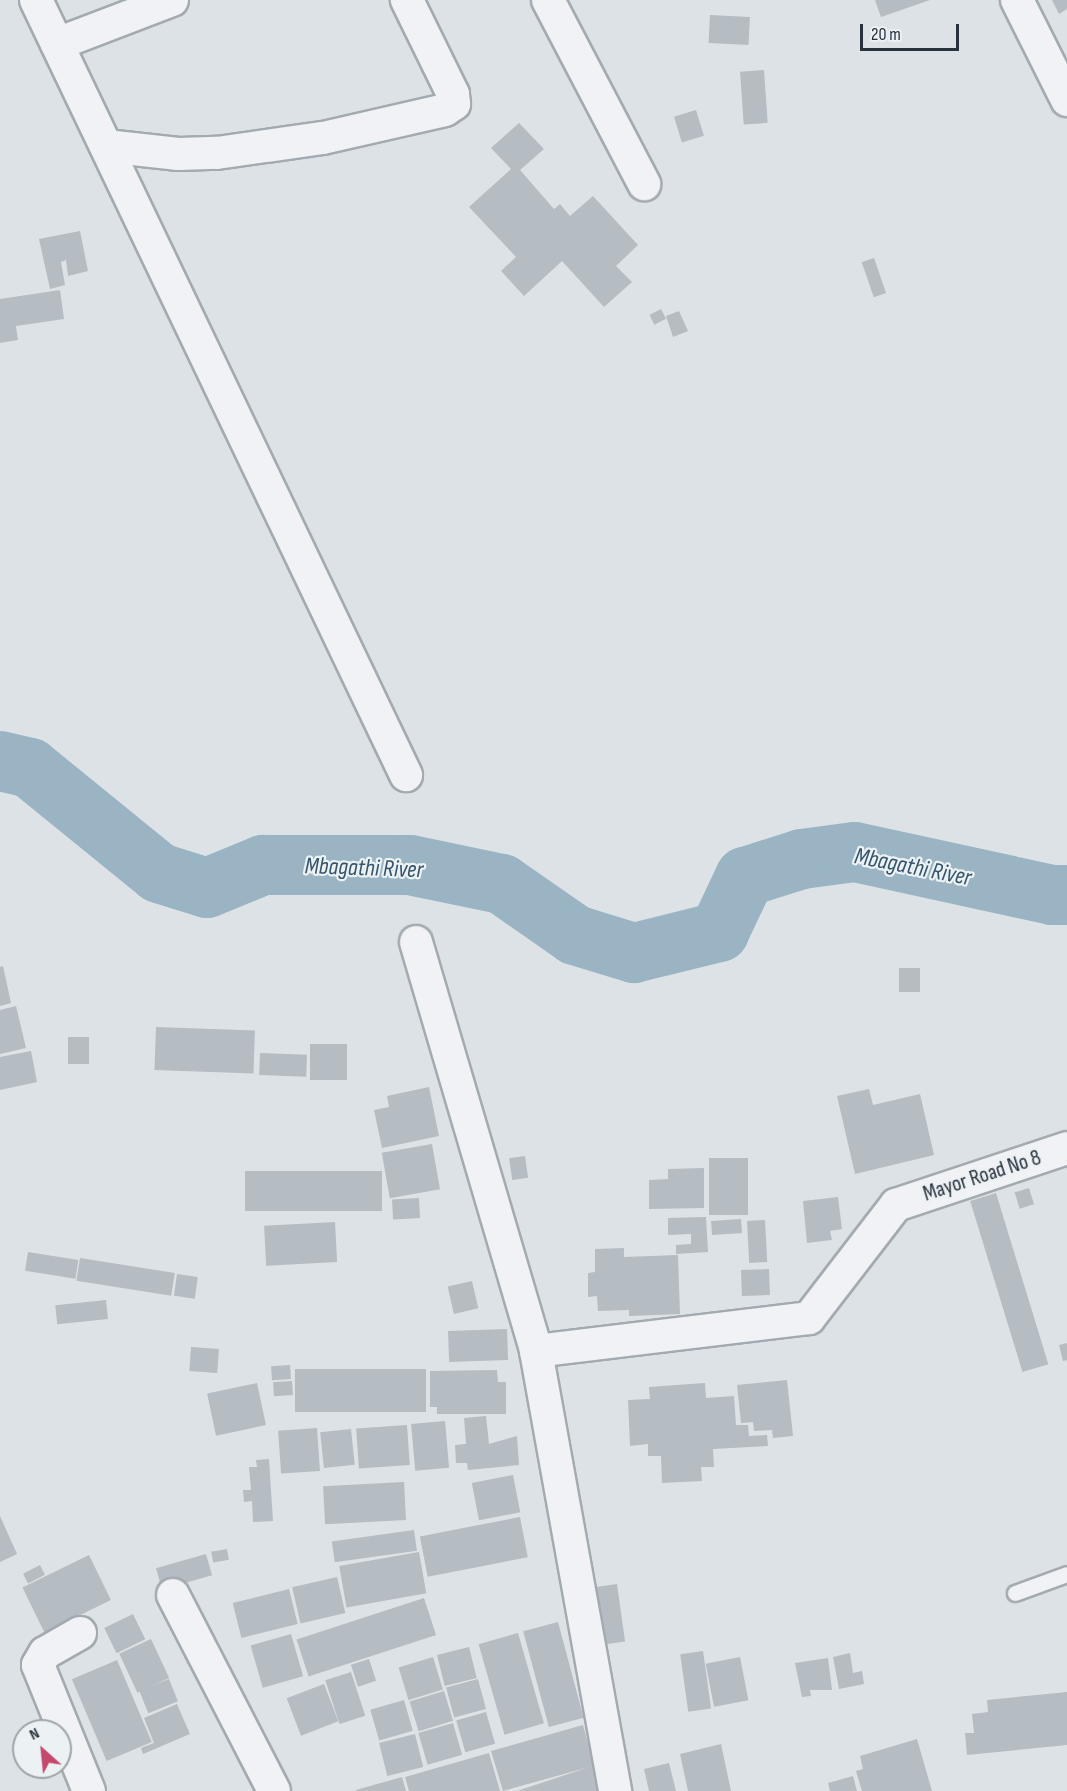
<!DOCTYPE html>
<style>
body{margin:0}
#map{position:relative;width:1067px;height:1791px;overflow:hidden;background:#dde2e6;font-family:"Sofia Sans Condensed",sans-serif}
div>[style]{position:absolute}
.river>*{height:60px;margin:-30px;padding:0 30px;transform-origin:30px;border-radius:30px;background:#9ab4c4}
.building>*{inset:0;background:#b5bcc2;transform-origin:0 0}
.roads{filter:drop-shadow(2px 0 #a3aab0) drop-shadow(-2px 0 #a3aab0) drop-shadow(0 2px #a3aab0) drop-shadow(0 -2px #a3aab0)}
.service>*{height:15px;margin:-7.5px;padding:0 7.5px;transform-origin:7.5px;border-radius:7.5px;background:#f0f2f5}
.minor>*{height:32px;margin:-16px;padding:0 16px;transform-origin:16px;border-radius:16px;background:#f0f2f5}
span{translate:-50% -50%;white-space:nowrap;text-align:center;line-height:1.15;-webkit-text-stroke:4.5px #ecf1f4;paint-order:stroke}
.street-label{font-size:22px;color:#28323c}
.water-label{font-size:24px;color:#35556c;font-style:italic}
.north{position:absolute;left:12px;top:1719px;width:60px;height:60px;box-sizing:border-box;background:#ecf1f4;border:2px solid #9ea5aa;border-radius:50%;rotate:333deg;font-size:16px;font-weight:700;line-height:24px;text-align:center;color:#28323c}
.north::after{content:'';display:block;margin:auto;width:21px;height:27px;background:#c4496d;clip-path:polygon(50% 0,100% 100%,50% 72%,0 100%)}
.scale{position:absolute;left:860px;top:24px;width:99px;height:27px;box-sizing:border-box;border:3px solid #28323c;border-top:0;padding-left:8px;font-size:18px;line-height:21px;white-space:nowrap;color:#28323c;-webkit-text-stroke:4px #ecf1f4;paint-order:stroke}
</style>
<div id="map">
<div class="river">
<i style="left:0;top:761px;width:31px;rotate:13deg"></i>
<i style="left:30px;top:768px;width:166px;rotate:39.1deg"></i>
<i style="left:159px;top:873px;width:50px;rotate:17.4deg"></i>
<i style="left:207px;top:888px;width:61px;rotate:-22.3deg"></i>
<i style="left:263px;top:865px;width:147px"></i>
<i style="left:410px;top:865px;width:94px;rotate:11.7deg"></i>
<i style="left:502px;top:884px;width:89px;rotate:34.9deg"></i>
<i style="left:575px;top:935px;width:62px;rotate:17deg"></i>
<i style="left:634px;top:953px;width:88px;rotate:-13.9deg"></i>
<i style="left:719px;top:932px;width:61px;rotate:-64.7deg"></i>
<i style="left:745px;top:877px;width:60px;rotate:-17.5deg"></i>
<i style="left:802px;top:859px;width:53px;rotate:-7.5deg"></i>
<i style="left:855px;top:852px;width:202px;rotate:12.3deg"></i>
<i style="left:1052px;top:895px;width:15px"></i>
</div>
<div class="building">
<i style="clip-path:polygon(875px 0,930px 0,881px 17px)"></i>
<i style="clip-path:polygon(1052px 0,1067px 0,1067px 9px,1059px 14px)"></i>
<i style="left:710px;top:15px;width:40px;height:28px;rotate:3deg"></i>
<i style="left:764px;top:70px;width:53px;height:24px;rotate:86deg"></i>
<i style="left:696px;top:110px;width:27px;height:23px;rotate:73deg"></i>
<i style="clip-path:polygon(519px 123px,544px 149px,520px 170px,554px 209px,560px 204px,570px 216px,593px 196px,638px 245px,616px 266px,632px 282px,604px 307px,562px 261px,524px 296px,501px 271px,516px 257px,469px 207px,511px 169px,491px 148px)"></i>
<i style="clip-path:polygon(80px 231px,88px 271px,68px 276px,66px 260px,61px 262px,65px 285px,50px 289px,39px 239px)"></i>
<i style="left:874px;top:258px;width:37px;height:13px;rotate:71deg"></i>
<i style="clip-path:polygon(60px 290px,64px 319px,16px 326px,18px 340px,0 343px,0 299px)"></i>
<i style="left:661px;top:309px;width:11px;height:13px;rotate:63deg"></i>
<i style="clip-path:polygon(679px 311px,688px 331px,673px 337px,666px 316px)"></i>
<i style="clip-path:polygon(3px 966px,11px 1003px,0 1006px,0 967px)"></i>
<i style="left:899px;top:968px;width:21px;height:24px"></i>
<i style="clip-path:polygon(16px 1006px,26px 1048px,0 1054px,0 1010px)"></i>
<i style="left:156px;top:1027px;width:99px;height:43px;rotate:2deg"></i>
<i style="left:68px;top:1037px;width:21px;height:27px"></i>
<i style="left:310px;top:1044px;width:37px;height:36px"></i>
<i style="clip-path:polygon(31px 1051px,37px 1082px,0 1090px,0 1057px)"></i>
<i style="left:260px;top:1053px;width:47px;height:22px;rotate:2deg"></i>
<i style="clip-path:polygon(429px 1087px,439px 1136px,382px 1148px,374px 1110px,389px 1107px,387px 1096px)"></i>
<i style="clip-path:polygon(869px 1089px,873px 1105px,920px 1094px,934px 1155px,855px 1174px,837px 1096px)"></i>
<i style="left:432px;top:1144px;width:46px;height:51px;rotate:80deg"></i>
<i style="left:525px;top:1156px;width:22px;height:16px;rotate:82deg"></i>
<i style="left:709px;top:1158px;width:39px;height:57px"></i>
<i style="clip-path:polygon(704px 1168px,704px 1208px,649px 1209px,649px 1180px,668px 1179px,668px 1169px)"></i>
<i style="left:382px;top:1171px;width:40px;height:137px;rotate:90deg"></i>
<i style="left:1029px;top:1188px;width:17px;height:15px;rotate:73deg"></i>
<i style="left:996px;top:1193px;width:179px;height:27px;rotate:73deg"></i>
<i style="clip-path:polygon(838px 1197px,842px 1229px,830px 1231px,832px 1240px,807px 1243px,803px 1201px)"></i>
<i style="left:419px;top:1198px;width:20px;height:27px;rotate:87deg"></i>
<i style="clip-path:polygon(706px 1217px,708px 1252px,676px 1254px,676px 1245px,691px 1244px,691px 1234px,668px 1235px,668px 1218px)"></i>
<i style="left:741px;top:1219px;width:14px;height:30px;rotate:86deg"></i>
<i style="left:765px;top:1220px;width:42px;height:18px;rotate:87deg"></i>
<i style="left:335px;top:1222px;width:40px;height:71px;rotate:87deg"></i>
<i style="clip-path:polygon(624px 1248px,624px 1257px,678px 1255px,680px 1314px,629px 1316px,629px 1310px,598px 1311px,597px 1296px,588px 1297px,588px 1273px,595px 1272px,595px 1249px)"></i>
<i style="left:28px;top:1252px;width:51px;height:19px;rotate:9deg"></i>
<i style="left:80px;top:1258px;width:96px;height:23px;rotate:9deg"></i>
<i style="left:769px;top:1269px;width:26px;height:28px;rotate:88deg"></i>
<i style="left:177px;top:1274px;width:21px;height:22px;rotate:8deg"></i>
<i style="left:472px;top:1281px;width:28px;height:25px;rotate:77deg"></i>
<i style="left:106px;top:1300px;width:19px;height:51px;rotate:84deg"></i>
<i style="left:507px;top:1329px;width:31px;height:59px;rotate:88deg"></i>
<i style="clip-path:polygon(1067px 1343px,1067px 1360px,1063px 1361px,1059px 1345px)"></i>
<i style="left:191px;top:1347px;width:28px;height:24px;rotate:4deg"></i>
<i style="left:290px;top:1365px;width:14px;height:19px;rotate:86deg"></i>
<i style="left:426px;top:1369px;width:43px;height:131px;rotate:90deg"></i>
<i style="clip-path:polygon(497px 1370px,498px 1382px,506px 1382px,506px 1414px,437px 1414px,437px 1407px,430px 1407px,430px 1371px)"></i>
<i style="clip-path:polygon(787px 1380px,793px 1436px,773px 1438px,772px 1430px,754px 1431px,753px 1422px,741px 1423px,737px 1385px)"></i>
<i style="left:292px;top:1381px;width:14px;height:19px;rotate:86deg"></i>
<i style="left:257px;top:1383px;width:43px;height:51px;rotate:78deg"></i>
<i style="clip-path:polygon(705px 1383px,706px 1398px,734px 1396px,736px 1425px,748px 1425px,749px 1436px,767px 1435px,768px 1446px,713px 1449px,714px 1467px,701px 1467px,702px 1481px,662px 1483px,661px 1456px,648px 1456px,648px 1444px,630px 1446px,628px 1400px,650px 1399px,649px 1387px)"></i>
<i style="clip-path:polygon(486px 1416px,489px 1444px,517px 1436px,519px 1465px,468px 1470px,467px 1463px,456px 1463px,455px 1445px,466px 1444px,464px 1418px)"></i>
<i style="left:445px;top:1421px;width:47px;height:34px;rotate:85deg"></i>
<i style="left:407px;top:1425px;width:40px;height:51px;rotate:86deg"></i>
<i style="left:317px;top:1428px;width:43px;height:39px;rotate:86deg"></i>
<i style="left:351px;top:1429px;width:36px;height:31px;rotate:84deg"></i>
<i style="clip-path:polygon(269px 1459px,273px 1521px,253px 1522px,252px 1501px,244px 1502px,243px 1490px,251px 1490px,249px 1467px,257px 1467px,256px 1460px)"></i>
<i style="left:513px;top:1475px;width:38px;height:42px;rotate:79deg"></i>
<i style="left:404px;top:1482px;width:38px;height:81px;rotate:87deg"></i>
<i style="clip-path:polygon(0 1516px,17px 1554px,0 1562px)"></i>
<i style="left:520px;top:1517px;width:41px;height:102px;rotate:79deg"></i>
<i style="left:414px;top:1530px;width:21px;height:83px;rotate:82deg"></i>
<i style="left:227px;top:1549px;width:11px;height:16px;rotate:80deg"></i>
<i style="left:419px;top:1552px;width:42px;height:81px;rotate:80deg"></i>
<i style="left:206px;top:1554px;width:22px;height:52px;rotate:74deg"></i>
<i style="left:89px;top:1555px;width:50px;height:74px;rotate:64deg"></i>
<i style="left:40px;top:1565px;width:11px;height:19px;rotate:63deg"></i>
<i style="left:337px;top:1577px;width:37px;height:46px;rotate:77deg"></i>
<i style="left:617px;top:1584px;width:58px;height:32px;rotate:82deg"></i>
<i style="left:289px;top:1589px;width:36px;height:58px;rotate:76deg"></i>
<i style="left:424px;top:1598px;width:39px;height:134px;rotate:72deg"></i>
<i style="left:133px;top:1614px;width:28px;height:32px;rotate:64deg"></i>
<i style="left:558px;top:1622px;width:99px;height:36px;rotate:75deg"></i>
<i style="left:518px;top:1633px;width:94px;height:41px;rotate:74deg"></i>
<i style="left:291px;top:1634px;width:44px;height:42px;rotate:74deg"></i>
<i style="left:151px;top:1639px;width:43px;height:35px;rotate:65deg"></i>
<i style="left:469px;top:1647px;width:32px;height:33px;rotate:76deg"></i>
<i style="left:703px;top:1651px;width:58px;height:23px;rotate:82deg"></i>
<i style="clip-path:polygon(850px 1653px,853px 1673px,862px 1671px,864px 1684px,839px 1689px,833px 1657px)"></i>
<i style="left:433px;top:1657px;width:34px;height:36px;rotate:73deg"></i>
<i style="left:740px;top:1657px;width:44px;height:35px;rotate:79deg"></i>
<i style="clip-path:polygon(828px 1658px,832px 1690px,810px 1690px,811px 1696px,802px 1697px,795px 1663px)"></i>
<i style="left:369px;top:1659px;width:23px;height:19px;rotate:72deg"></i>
<i style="left:117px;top:1660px;width:89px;height:49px;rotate:67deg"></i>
<i style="left:351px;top:1672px;width:46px;height:27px;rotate:72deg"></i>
<i style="left:169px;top:1679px;width:24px;height:32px;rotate:68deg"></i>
<i style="left:478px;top:1679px;width:31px;height:33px;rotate:75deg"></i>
<i style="left:324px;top:1684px;width:40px;height:40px;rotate:69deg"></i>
<i style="left:444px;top:1691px;width:31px;height:36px;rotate:73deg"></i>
<i style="clip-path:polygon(1067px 1692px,1067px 1745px,967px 1755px,965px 1733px,974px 1733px,972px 1714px,988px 1712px,987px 1700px)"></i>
<i style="left:404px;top:1700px;width:32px;height:35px;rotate:74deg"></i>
<i style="clip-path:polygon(177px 1704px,190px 1734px,143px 1754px,141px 1748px,154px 1743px,144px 1718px)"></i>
<i style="left:486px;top:1712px;width:33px;height:31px;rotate:74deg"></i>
<i style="clip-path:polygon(50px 1719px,54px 1731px,25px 1731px,24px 1729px)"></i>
<i style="left:453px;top:1723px;width:33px;height:36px;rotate:74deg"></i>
<i style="clip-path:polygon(583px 1725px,601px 1791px,517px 1791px,589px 1767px,503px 1791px,491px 1751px)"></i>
<i style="left:415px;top:1734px;width:34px;height:37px;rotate:76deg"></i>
<i style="clip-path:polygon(917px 1739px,932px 1791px,862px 1791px,856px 1771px,863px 1769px,860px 1756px)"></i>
<i style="clip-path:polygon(721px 1744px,731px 1791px,688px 1791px,680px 1754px)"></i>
<i style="clip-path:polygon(60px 1746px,68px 1767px,43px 1777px,39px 1767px,60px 1767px)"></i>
<i style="clip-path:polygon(489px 1753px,500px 1791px,409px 1791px,405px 1777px)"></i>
<i style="clip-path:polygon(669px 1763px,676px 1791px,649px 1791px,644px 1769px)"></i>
<i style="clip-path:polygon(853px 1776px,857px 1791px,830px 1791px,828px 1783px)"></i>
<i style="clip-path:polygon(402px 1777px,406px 1791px,356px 1791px,356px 1790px)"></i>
</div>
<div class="roads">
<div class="service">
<i style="left:1015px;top:1593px;width:55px;rotate:-20.1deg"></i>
</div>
<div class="minor">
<i style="left:36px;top:0;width:859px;rotate:64.48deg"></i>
<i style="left:548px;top:0;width:208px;rotate:62.4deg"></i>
<i style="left:1017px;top:0;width:112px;rotate:63.4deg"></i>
<i style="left:57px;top:44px;width:123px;rotate:-20.9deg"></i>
<i style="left:106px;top:146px;width:73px;rotate:6.3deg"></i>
<i style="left:179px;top:154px;width:38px;rotate:-2deg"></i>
<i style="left:217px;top:153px;width:107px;rotate:-8.1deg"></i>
<i style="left:323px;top:138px;width:125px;rotate:-12.9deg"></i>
<i style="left:445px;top:110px;width:11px;rotate:-34deg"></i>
<i style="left:454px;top:104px;width:10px;rotate:-96deg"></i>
<i style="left:453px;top:94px;width:105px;rotate:-116.1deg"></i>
<i style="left:416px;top:942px;width:426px;rotate:73.6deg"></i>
<i style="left:536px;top:1351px;width:447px;rotate:79.8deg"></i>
<i style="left:536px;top:1351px;width:275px;rotate:-6.9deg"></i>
<i style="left:809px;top:1318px;width:143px;rotate:-52.4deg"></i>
<i style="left:896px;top:1205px;width:180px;rotate:-18.4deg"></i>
<i style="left:173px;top:1595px;width:220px;rotate:62.7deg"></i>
<i style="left:80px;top:1633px;width:40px;rotate:150.3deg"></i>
<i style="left:45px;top:1653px;width:14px;rotate:120deg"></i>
<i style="left:38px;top:1665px;width:136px;rotate:68deg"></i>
</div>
</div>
<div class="street-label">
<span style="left:982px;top:1176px;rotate:-18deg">Mayor Road No 8</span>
</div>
<div class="water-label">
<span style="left:913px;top:867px;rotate:11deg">Mbagathi River</span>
<span style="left:364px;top:868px;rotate:2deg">Mbagathi River</span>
</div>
<div class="north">N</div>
<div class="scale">20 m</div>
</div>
